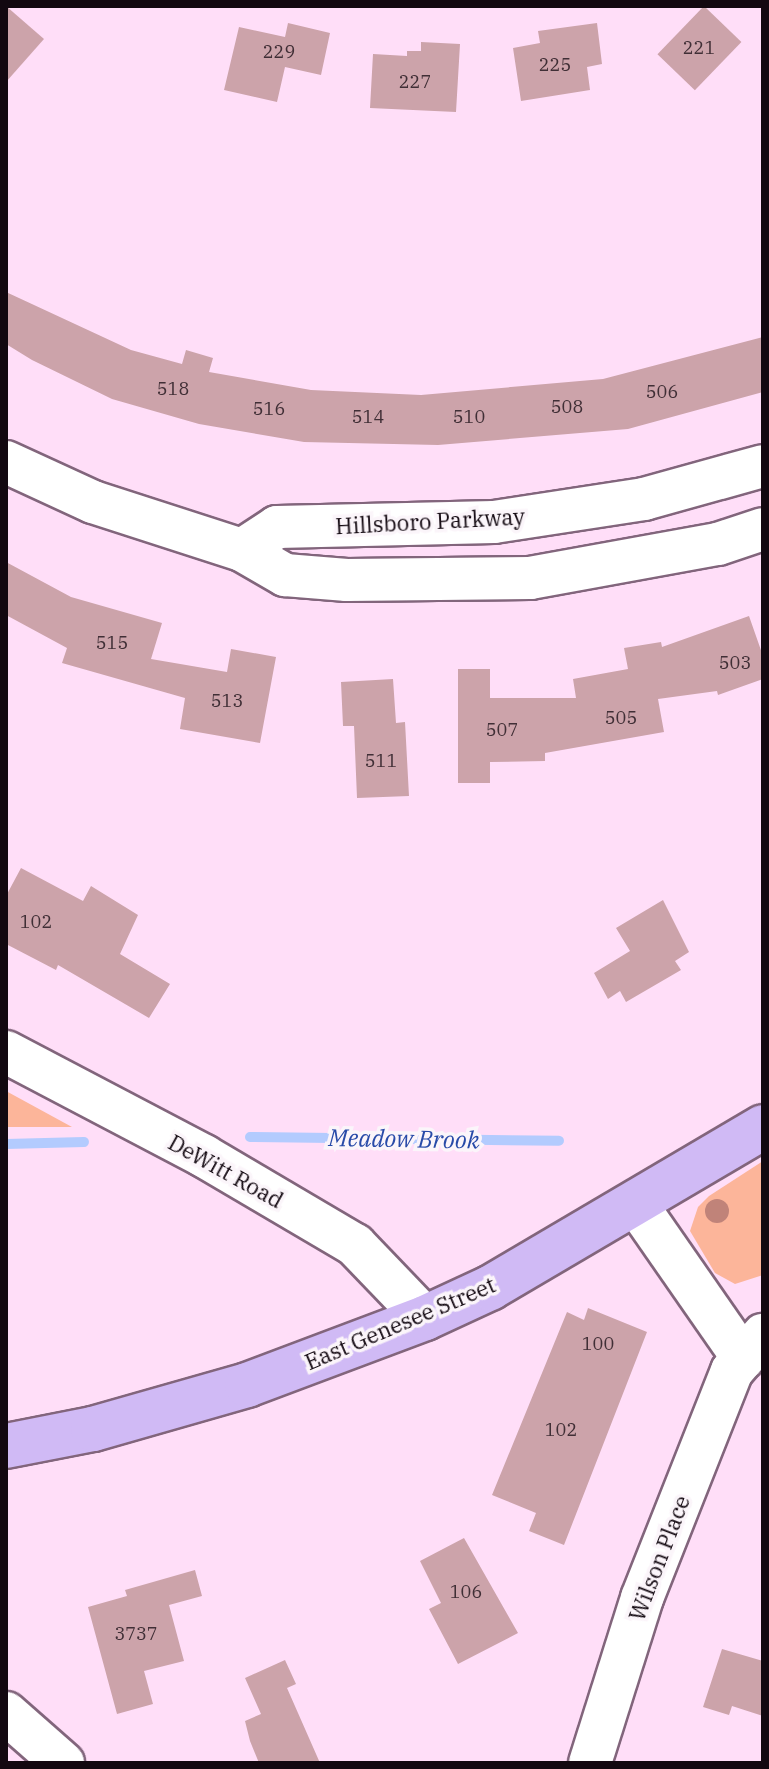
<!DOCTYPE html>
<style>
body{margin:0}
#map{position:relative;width:769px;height:1769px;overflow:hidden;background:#ffdef8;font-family:"IBM Plex Serif",serif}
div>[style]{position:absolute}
.green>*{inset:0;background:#fcb59a}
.stream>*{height:10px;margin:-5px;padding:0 5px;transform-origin:5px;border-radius:5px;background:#b3cbfe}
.building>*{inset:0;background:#cca3aa;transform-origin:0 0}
.roads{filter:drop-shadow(2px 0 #82657c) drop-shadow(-2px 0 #82657c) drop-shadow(0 2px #82657c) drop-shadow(0 -2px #82657c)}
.minor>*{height:42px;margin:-21px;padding:0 21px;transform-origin:21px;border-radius:21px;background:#fff}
.major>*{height:44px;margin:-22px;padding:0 22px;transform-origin:22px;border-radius:22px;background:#d0baf5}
.trees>*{width:24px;height:24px;margin:-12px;border-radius:50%;background:#c08379}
span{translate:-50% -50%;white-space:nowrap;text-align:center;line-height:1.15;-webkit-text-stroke:7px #fbf5fa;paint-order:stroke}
.number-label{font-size:18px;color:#402f36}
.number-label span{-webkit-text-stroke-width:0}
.street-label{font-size:22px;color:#120810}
.water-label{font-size:24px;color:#284aa8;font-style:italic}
.frame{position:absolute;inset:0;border:8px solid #120810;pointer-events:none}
</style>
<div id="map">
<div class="green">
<i style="clip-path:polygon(6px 1091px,72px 1127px,6px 1127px)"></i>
<i style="clip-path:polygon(763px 1161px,763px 1275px,735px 1284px,715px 1273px,690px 1231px,698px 1207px,709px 1196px)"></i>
</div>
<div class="stream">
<i style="left:250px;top:1137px;width:309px;rotate:0.7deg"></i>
<i style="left:6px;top:1144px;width:78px;rotate:-1.5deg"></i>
</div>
<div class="building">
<i style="clip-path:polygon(6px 6px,44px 39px,6px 82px)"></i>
<i style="left:704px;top:6px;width:52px;height:67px;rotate:44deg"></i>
<i style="clip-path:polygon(288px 23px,330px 33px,321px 75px,285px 67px,277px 102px,224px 90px,239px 27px,285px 37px)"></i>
<i style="clip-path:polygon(597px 23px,602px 64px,587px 67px,590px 90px,521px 101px,513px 48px,540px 43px,538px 31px)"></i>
<i style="clip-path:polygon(421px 42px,460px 44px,456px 112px,370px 108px,373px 54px,407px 56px,407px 51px,421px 51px)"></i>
<i style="clip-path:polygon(6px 292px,131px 350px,182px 364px,186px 350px,213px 358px,209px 372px,311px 390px,421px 395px,603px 379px,763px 337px,763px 392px,628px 429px,438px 445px,304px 442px,199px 424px,112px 399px,32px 360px,6px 344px)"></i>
<i style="clip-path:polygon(6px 562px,71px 597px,162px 623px,151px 659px,227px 672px,231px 649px,276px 657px,260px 743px,180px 729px,185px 698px,62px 663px,67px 648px,6px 615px)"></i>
<i style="clip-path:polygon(749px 616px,763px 656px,763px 679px,718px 695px,717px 691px,658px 699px,664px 732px,545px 753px,545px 761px,490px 762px,490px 783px,458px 783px,458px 669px,490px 669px,490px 698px,576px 698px,573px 679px,628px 669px,624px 648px,661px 642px,662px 647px)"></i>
<i style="clip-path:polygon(393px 679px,396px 723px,405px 722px,409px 796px,357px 798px,354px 726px,343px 726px,341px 682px)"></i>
<i style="clip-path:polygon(21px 868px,83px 901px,91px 886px,138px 915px,120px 954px,170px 984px,149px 1018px,58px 965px,56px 970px,6px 944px,6px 896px)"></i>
<i style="clip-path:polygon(663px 900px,689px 952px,675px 961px,681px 970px,626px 1002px,620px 991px,608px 999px,594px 973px,630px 951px,616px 928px)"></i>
<i style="clip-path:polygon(588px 1308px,647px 1332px,564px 1545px,529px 1531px,536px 1513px,492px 1495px,567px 1312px,584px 1320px)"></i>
<i style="clip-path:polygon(464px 1538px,518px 1633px,458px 1664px,429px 1609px,441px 1603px,420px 1561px)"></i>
<i style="clip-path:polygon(195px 1570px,202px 1596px,169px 1605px,184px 1661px,144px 1671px,153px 1704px,117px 1714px,88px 1607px,127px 1596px,125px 1590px)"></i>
<i style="clip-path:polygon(722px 1649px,763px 1661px,763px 1716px,732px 1706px,729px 1715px,703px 1707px)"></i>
<i style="clip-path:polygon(285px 1660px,296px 1684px,287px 1688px,320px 1763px,259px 1763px,250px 1741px,245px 1721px,261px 1714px,245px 1678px)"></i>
</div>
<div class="roads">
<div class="minor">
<i style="left:6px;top:462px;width:96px;rotate:24.7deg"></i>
<i style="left:93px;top:502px;width:157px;rotate:17.9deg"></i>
<i style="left:242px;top:550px;width:50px;rotate:30.2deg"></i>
<i style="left:285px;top:575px;width:62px;rotate:4.6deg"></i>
<i style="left:347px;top:580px;width:183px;rotate:-0.6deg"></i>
<i style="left:530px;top:578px;width:191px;rotate:-10.3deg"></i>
<i style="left:718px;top:544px;width:47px;rotate:-18.4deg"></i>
<i style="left:242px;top:550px;width:42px;rotate:-33.3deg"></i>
<i style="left:277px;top:527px;width:217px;rotate:-1.3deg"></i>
<i style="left:494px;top:522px;width:152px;rotate:-8.7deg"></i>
<i style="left:644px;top:499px;width:123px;rotate:-15.5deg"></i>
<i style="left:6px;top:1052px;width:224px;rotate:27.7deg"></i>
<i style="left:204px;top:1156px;width:175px;rotate:30.5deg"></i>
<i style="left:355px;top:1245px;width:101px;rotate:46.2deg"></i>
<i style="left:636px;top:1204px;width:188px;rotate:55.2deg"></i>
<i style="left:6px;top:1713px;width:76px;rotate:41.3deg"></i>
<i style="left:590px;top:1763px;width:173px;rotate:-72.5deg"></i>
<i style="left:642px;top:1598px;width:244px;rotate:-68.4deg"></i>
<i style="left:732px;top:1371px;width:48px;rotate:-49.3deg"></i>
</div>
<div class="major">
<i style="left:6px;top:1446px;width:89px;rotate:-11.1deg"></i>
<i style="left:93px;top:1429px;width:160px;rotate:-15.9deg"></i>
<i style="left:247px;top:1385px;width:190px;rotate:-20.6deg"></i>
<i style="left:425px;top:1318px;width:72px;rotate:-24.8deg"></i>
<i style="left:490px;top:1288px;width:317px;rotate:-30.5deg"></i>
</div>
</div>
<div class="trees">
<i style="left:717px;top:1211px"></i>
</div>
<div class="number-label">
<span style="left:699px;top:48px">221</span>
<span style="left:279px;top:52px">229</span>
<span style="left:555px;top:65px">225</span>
<span style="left:415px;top:82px">227</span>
<span style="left:173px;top:389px">518</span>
<span style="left:662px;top:392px">506</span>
<span style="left:567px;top:407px">508</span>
<span style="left:269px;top:409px">516</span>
<span style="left:368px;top:417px">514</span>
<span style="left:469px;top:417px">510</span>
<span style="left:112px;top:643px">515</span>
<span style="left:735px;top:663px">503</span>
<span style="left:227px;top:701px">513</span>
<span style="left:621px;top:718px">505</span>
<span style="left:502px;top:730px">507</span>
<span style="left:381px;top:761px">511</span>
<span style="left:36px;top:922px">102</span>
<span style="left:598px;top:1344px">100</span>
<span style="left:561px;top:1430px">102</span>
<span style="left:466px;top:1592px">106</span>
<span style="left:136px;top:1634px">3737</span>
</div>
<div class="street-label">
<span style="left:430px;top:521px;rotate:-3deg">Hillsboro Parkway</span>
<span style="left:226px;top:1171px;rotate:29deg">DeWitt Road</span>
<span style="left:400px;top:1323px;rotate:-23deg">East Genesee Street</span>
<span style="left:659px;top:1558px;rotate:-69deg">Wilson Place</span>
</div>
<div class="water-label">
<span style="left:404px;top:1139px;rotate:1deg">Meadow Brook</span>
</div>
<div class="frame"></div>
</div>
